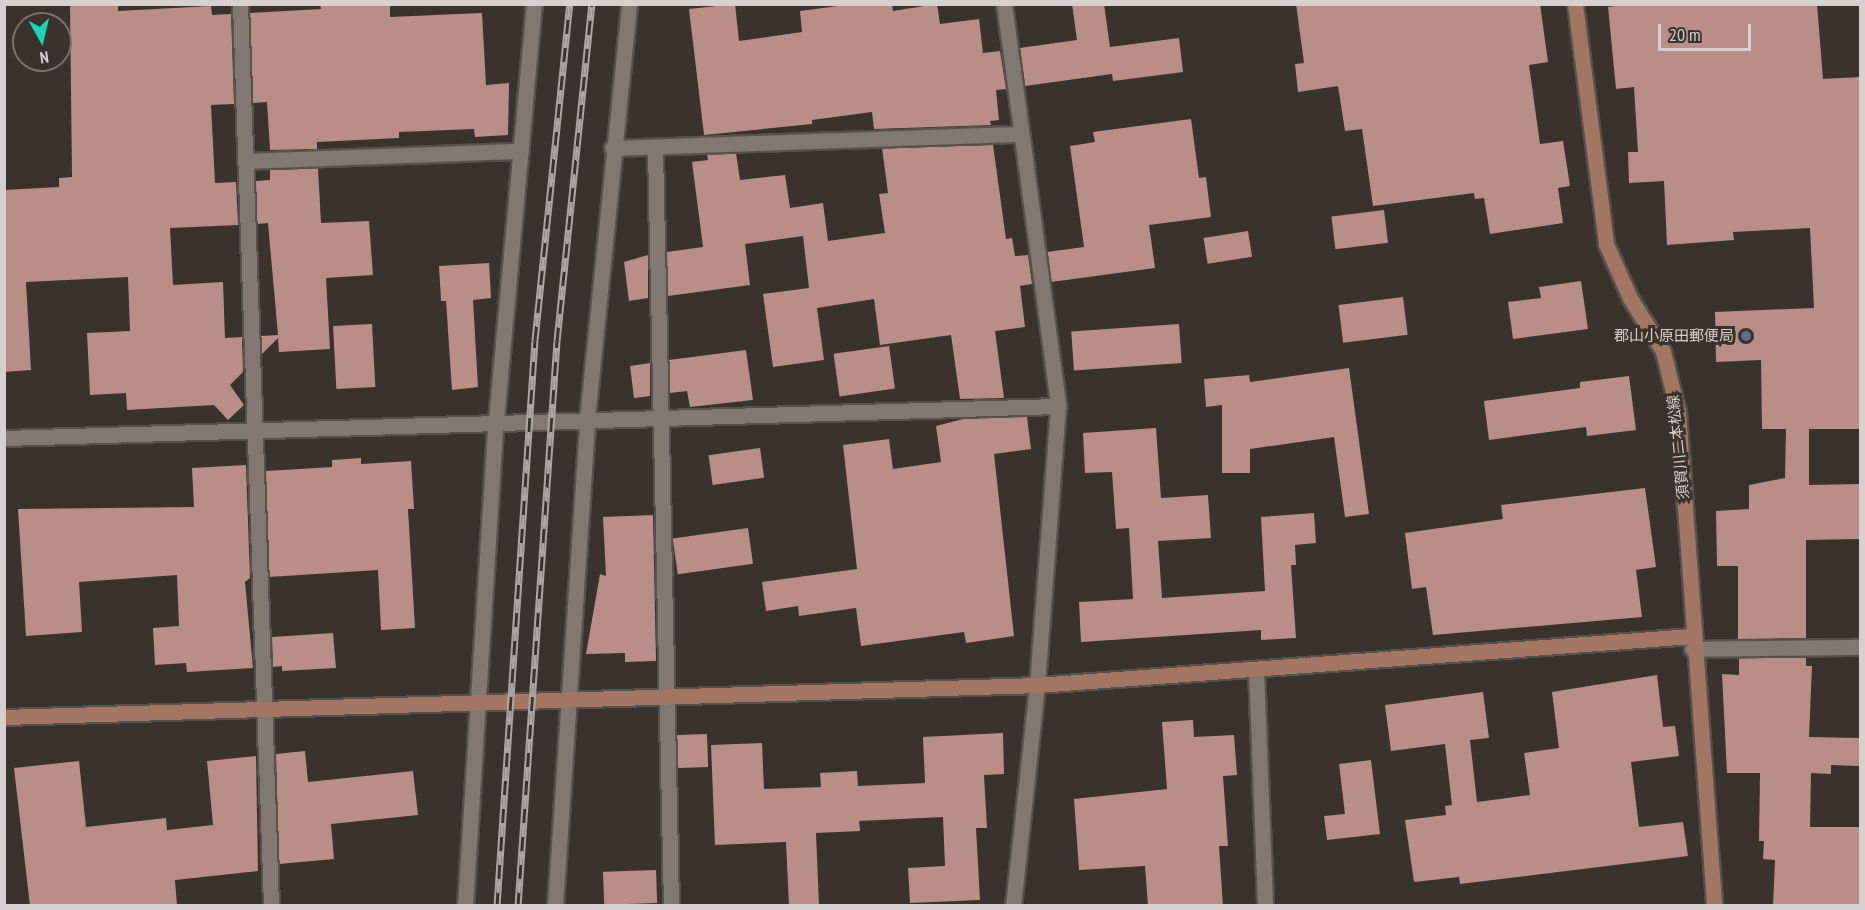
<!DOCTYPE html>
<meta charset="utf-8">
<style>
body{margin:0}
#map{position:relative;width:1865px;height:910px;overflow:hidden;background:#3a322d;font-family:"PT Sans Narrow","Noto Sans JP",sans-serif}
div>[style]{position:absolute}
.building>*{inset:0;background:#b98e87;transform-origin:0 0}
.roads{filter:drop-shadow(2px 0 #57514d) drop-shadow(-2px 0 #57514d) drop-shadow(0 2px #57514d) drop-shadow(0 -2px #57514d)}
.street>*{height:15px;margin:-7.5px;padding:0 7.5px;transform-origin:7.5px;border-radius:7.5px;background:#817872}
.secondary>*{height:15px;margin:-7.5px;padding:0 7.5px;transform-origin:7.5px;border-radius:7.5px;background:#a27662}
.rail>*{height:7px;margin-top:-3.5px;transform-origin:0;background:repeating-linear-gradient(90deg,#3a322d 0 14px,#aca6a2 0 28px);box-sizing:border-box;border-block:2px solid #aca6a2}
.dots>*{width:16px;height:16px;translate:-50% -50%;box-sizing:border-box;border:3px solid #3a322d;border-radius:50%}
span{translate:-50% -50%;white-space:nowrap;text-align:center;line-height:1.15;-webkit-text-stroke:6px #3a322d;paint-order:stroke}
.poi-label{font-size:15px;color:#d6d1ce}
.right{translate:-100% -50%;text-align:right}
.street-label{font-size:15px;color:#d6d1ce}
.frame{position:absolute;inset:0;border:6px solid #d6d1ce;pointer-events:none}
.north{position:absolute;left:12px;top:12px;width:60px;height:60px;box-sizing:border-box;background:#3a322d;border:2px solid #78726d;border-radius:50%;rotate:172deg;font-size:16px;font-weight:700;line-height:24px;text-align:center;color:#d6d1ce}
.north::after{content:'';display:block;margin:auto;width:21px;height:27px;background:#18d5b2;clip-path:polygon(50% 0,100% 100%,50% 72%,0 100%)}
.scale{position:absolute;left:1658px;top:24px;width:93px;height:27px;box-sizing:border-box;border:3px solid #d6d1ce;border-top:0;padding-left:8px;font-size:18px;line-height:21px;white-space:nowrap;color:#d6d1ce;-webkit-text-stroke:4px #3a322d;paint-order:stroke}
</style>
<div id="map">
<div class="building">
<i style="clip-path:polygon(70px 4px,118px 4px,118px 11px,211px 6px,212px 15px,231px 14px,234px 104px,211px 105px,215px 183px,236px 182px,238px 225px,170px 228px,173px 285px,223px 282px,225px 338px,242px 337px,243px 372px,230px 385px,244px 405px,228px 420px,214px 405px,127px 410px,126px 393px,90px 395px,87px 333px,130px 331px,128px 277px,26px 282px,31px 370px,4px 372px,4px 190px,59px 187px,59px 178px,72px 177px)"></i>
<i style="clip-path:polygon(320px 4px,390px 4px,390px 17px,482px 13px,486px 85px,509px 83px,508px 135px,475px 137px,474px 129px,399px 132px,399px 138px,317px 142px,317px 149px,270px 150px,267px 102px,253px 103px,250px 13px,321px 9px)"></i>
<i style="clip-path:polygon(735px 4px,739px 41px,802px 32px,800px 11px,853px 4px,892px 4px,893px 11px,937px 4px,940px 24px,979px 19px,983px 53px,1000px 51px,1006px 89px,996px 90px,999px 120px,990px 121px,991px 125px,874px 129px,872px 112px,812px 120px,812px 124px,704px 135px,689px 9px)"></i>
<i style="clip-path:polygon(1072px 4px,1104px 4px,1110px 47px,1179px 38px,1183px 72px,1113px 81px,1112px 74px,1025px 86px,1020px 48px,1077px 40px)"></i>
<i style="clip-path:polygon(1296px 4px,1540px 4px,1548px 62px,1529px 65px,1540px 144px,1563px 141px,1570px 186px,1558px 188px,1563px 223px,1490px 234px,1484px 198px,1475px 199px,1474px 193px,1373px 206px,1362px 129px,1345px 131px,1338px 86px,1298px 92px,1295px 64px,1304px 63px)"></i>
<i style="clip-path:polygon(1631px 4px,1817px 4px,1823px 79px,1860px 77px,1860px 429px,1809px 429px,1809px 485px,1860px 484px,1860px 539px,1806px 540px,1806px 638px,1738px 639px,1738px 566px,1717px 566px,1716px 511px,1749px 509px,1749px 485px,1785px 478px,1786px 429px,1762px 429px,1761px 360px,1716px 362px,1715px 312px,1814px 308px,1810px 228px,1733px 232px,1734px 240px,1667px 245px,1664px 181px,1629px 183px,1628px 152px,1638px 152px,1634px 87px,1616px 89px,1608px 7px)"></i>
<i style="clip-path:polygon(1191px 119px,1199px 178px,1206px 177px,1211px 217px,1149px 225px,1155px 268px,1051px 282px,1047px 252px,1084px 247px,1070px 146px,1095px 142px,1093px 132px)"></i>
<i style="clip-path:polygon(993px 145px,1006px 239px,1012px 238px,1015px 256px,1028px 255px,1032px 284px,1020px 286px,1025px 327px,995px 331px,1004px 398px,960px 399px,951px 335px,880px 345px,874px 299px,817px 308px,824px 360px,773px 367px,763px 294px,809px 288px,803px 236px,745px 244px,750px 285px,668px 296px,667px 252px,703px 247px,692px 162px,708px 160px,707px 154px,736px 153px,740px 180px,785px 175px,790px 208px,823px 203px,828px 241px,885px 233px,879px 194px,888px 193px,882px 148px)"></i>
<i style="clip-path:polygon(318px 168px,321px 223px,369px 221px,373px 275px,326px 278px,330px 349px,279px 352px,278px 338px,262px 354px,261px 336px,278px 335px,268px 223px,257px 224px,256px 181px,270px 180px,270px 170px)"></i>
<i style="left:1384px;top:210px;width:33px;height:53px;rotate:83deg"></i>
<i style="left:1248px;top:231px;width:26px;height:45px;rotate:81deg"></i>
<i style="clip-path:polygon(648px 255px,648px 298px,629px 301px,624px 262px)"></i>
<i style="clip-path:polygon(489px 263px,491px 298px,473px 300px,478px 387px,452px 390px,446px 301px,441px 301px,439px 266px)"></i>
<i style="clip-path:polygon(1581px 281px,1588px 329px,1513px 339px,1508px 302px,1541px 298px,1539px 287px)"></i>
<i style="left:1403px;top:297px;width:38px;height:65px;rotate:83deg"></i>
<i style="left:372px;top:324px;width:63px;height:39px;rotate:87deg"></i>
<i style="left:1179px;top:324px;width:39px;height:108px;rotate:86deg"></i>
<i style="left:889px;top:346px;width:43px;height:56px;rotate:82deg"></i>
<i style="clip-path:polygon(746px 350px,753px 400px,690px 407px,687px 391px,670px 393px,669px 360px)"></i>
<i style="clip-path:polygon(650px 363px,650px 396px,634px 398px,630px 366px)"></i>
<i style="clip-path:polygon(1349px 368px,1369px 514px,1345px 517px,1334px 437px,1250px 449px,1250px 473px,1222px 473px,1222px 405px,1206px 407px,1204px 379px,1249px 375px,1250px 382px)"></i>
<i style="clip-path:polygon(1629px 376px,1636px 430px,1587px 436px,1586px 427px,1489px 440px,1484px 401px,1580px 388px,1580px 382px)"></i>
<i style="clip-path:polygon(1027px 417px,1031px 449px,994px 454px,1014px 636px,966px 643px,964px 632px,861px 646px,856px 608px,799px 616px,798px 606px,766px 611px,762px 582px,857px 569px,843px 445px,889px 439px,893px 469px,941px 462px,936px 426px,963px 419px)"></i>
<i style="clip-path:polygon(1156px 428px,1161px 498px,1208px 495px,1211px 538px,1158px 541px,1162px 598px,1265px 591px,1261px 517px,1314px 513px,1316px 543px,1295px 545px,1296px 565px,1291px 565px,1296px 638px,1261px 640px,1261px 630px,1081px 642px,1079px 602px,1133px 599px,1129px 528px,1116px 529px,1112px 472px,1085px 473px,1083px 433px)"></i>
<i style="left:760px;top:448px;width:30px;height:52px;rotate:82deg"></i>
<i style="clip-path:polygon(361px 458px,361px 464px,411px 461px,414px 509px,408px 509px,415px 628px,381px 630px,378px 570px,269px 577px,266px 471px,332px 467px,332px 460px)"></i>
<i style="clip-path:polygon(246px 465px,250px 578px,245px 582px,253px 668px,187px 672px,186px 663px,155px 665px,153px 628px,179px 626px,177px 575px,79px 582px,82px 632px,26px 636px,18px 509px,194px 507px,192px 468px)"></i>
<i style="clip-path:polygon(1645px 488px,1656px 567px,1636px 570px,1642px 617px,1433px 635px,1426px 587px,1412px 589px,1405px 533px,1503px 519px,1501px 505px)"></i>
<i style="clip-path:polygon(653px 515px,656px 661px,625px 662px,625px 653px,586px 654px,600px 574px,606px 576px,603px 517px)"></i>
<i style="left:748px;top:528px;width:36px;height:76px;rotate:82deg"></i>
<i style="clip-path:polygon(333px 633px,336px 668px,282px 671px,282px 666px,273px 667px,272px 637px)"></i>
<i style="clip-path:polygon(1806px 657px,1806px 666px,1812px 666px,1809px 737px,1860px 738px,1860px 766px,1831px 765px,1831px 774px,1811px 773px,1810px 827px,1860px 827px,1860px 906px,1773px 906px,1775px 860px,1763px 859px,1764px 841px,1759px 841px,1760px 773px,1727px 773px,1722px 674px,1739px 675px,1739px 658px)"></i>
<i style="clip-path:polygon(1657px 675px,1663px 727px,1675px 726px,1679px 756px,1631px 762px,1639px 827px,1683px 822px,1688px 856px,1460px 884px,1459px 877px,1414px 882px,1405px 820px,1446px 815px,1445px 806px,1452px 805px,1445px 744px,1391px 751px,1385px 705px,1483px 692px,1489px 738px,1470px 740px,1477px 802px,1530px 795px,1524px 753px,1559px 748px,1552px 692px)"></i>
<i style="clip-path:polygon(1193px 720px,1194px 737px,1234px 735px,1237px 775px,1223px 776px,1228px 846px,1219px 846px,1223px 906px,1148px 906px,1145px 866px,1079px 870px,1074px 799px,1167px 789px,1162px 722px)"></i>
<i style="clip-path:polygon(1003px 733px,1004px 774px,984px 775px,987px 828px,976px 828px,980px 900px,910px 903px,908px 868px,945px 866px,943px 817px,859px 821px,860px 831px,816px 833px,819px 906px,789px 906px,786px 842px,715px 845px,711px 745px,762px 743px,764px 789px,821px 787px,820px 773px,857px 771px,858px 786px,925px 783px,923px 737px)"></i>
<i style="left:707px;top:734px;width:33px;height:30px;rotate:88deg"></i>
<i style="clip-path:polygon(305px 751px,308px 782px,413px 771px,418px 815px,331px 824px,334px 859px,279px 864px,276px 754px)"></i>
<i style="clip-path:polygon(256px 756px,258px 871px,175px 880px,177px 906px,30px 906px,14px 768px,79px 761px,86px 827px,166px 818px,167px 830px,213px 825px,207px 761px)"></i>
<i style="clip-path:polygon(1371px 760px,1380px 834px,1327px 840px,1324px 816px,1345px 814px,1339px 764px)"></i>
<i style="left:656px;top:870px;width:33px;height:53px;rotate:88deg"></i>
</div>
<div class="roads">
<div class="street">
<i style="left:240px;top:4px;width:903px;rotate:88.03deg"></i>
<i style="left:1004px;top:4px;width:406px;rotate:82.3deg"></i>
<i style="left:1058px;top:406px;width:280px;rotate:94.3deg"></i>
<i style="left:1037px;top:685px;width:222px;rotate:96.2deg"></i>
<i style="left:612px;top:148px;width:409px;rotate:-2deg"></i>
<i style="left:655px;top:148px;width:758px;rotate:88.79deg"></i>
<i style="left:245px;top:161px;width:276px;rotate:-2.1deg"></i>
<i style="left:4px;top:438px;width:1054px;rotate:-1.74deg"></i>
<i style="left:1692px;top:649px;width:168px;rotate:-0.7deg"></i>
<i style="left:1256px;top:669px;width:237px;rotate:87.8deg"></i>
<i style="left:465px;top:906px;width:487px;rotate:-86.4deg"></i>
<i style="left:496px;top:420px;width:418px;rotate:-84.8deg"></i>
<i style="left:555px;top:906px;width:488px;rotate:-86.2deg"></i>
<i style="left:587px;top:419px;width:417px;rotate:-84.2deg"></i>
</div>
<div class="secondary">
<i style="left:1575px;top:4px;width:242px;rotate:82.6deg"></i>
<i style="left:1606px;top:244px;width:59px;rotate:66deg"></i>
<i style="left:1630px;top:298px;width:62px;rotate:58.1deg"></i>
<i style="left:1663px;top:351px;width:63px;rotate:76.2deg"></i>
<i style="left:1678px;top:412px;width:495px;rotate:85.8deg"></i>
<i style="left:4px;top:717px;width:1033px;rotate:-1.77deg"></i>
<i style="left:1037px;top:685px;width:656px;rotate:-4.28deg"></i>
</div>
</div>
<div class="rail">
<i style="left:497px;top:906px;width:567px;rotate:-86.16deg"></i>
<i style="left:535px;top:340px;width:338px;rotate:-84.1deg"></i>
<i style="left:518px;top:906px;width:566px;rotate:-86.05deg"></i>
<i style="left:557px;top:341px;width:339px;rotate:-84.1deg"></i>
</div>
<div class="dots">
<i style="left:1746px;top:336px;background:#5c6f8a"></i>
</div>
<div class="poi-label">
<span class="right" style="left:1734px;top:336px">郡山小原田郵便局</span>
</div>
<div class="street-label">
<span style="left:1678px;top:447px;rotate:-96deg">須賀川二本松線</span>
</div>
<div class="frame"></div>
<div class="north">N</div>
<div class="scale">20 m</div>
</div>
